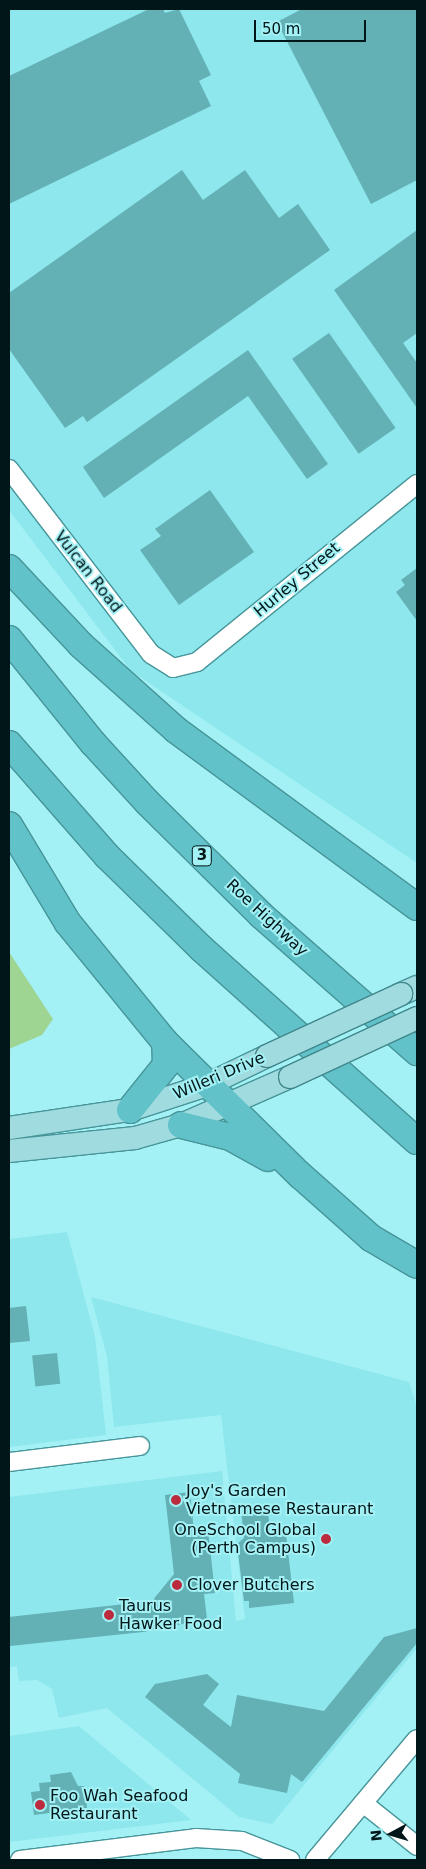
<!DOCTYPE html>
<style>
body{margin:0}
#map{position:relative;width:426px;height:1869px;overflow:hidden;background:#a3f1f5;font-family:"DejaVu Sans",sans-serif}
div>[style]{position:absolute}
.built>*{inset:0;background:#8de7ec}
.green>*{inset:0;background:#9fd593}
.building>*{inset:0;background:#63b0b5;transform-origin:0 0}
.roads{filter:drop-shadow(1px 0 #479599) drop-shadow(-1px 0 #479599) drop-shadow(0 1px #479599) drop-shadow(0 -1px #479599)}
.minor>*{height:18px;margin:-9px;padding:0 9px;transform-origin:9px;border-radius:9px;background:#fff}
.major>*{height:22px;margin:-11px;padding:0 11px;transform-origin:11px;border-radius:11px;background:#a0dbdf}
.highway>*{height:26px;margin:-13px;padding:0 13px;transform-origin:13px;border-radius:13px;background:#61c3c9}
.bridges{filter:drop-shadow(1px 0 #3f868b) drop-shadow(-1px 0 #3f868b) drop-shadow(0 1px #3f868b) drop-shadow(0 -1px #3f868b)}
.major-bridge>*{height:22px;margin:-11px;padding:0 11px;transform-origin:11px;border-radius:11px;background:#a0dbdf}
.dots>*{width:14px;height:14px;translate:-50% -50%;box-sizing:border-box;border:2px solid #a3f1f5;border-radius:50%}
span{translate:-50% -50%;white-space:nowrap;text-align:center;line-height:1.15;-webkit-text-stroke:4px #a3f1f5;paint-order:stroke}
.shield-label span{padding:1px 4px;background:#a3f1f5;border:1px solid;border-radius:4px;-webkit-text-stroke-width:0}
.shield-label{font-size:15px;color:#001618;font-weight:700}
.street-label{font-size:16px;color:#001618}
.poi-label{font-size:16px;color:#001618}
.left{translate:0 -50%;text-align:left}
.right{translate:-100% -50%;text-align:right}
.frame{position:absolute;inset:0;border:10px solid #001618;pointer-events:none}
.north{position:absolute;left:366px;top:1809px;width:50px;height:50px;-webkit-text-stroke:4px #a3f1f5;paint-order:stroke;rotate:264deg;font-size:14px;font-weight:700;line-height:20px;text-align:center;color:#001618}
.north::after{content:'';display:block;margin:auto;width:18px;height:22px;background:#001618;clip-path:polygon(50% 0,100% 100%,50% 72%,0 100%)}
.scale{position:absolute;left:254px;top:20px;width:112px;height:22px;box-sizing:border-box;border:2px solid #001618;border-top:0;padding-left:6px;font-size:15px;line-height:18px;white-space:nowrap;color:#001618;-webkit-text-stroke:4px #a3f1f5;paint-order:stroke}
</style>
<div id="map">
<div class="built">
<i style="clip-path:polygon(9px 9px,417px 9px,417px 863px,131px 671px,9px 510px)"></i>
<i style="clip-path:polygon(67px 1232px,95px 1337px,106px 1435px,9px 1447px,9px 1239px)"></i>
<i style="clip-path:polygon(91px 1297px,409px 1382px,417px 1408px,417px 1648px,272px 1824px,239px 1817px,107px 1708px,59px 1718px,52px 1689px,37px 1680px,19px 1681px,17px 1666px,9px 1667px,9px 1497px,222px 1471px,236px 1621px,245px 1619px,221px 1415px,114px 1427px,107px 1356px)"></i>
<i style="clip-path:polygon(79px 1726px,191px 1820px,9px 1842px,9px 1736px)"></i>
</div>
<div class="green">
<i style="clip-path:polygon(9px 952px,53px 1019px,42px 1035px,9px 1049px)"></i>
</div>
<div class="building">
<i style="clip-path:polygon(149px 9px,163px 9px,165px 13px,179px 9px,211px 75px,199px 81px,211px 106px,9px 204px,9px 76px)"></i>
<i style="clip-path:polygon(302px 9px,417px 9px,417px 180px,371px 204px,277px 22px)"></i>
<i style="clip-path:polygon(182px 170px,203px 200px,245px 170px,279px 218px,298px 204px,330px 250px,87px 422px,83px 416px,65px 428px,9px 349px,9px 293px)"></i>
<i style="clip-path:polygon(417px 230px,417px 333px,403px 343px,417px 363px,417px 408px,334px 290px)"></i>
<i style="left:329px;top:333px;width:116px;height:45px;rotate:55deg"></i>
<i style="clip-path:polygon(248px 350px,328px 464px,307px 479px,248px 396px,104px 498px,83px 467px)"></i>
<i style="clip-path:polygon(210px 490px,254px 552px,179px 605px,140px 550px,161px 536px,155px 529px)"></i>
<i style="clip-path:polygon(417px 568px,417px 621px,396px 592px,405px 585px,401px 580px)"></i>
<i style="clip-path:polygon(26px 1306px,30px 1341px,9px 1343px,9px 1308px)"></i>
<i style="left:57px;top:1353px;width:31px;height:25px;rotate:84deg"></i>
<i style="clip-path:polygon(190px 1492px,194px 1532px,208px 1530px,215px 1593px,204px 1594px,207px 1619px,143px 1632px,10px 1646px,9px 1617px,152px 1601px,174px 1574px,165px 1495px)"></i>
<i style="clip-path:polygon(267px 1506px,271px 1535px,286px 1534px,294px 1603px,249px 1608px,249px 1601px,244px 1601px,237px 1544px,244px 1538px,241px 1509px)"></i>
<i style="clip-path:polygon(417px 1628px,417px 1643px,302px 1782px,291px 1774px,287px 1793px,238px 1783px,240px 1774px,145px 1697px,155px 1684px,207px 1674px,219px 1684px,203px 1705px,231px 1727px,237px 1695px,324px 1711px,384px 1637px)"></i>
<i style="clip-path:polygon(71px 1772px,78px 1786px,84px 1786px,87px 1808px,34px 1815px,31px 1792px,40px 1791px,39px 1783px,51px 1782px,50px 1775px)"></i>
</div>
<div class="roads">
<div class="minor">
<i style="left:9px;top:469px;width:233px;rotate:52.5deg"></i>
<i style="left:151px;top:654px;width:26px;rotate:32deg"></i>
<i style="left:173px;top:668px;width:25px;rotate:-14deg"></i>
<i style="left:197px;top:662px;width:283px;rotate:-39deg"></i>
<i style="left:9px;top:1462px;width:132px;rotate:-7deg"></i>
<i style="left:363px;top:1803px;width:69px;rotate:38.5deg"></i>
<i style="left:20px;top:1860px;width:177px;rotate:-7.1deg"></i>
<i style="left:196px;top:1838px;width:46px;rotate:3.7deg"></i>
<i style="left:242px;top:1841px;width:52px;rotate:21.6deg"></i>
<i style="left:315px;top:1860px;width:158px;rotate:-49.9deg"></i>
</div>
<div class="major">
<i style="left:401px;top:994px;width:17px;rotate:-24deg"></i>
<i style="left:9px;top:1128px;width:122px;rotate:-8.5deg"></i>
<i style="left:130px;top:1110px;width:81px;rotate:-18deg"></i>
<i style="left:207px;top:1085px;width:67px;rotate:-25.8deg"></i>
<i style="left:9px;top:1151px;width:127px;rotate:-5.9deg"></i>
<i style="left:135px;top:1138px;width:48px;rotate:-15.8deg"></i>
<i style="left:181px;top:1125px;width:119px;rotate:-23.8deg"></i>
</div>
<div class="highway">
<i style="left:9px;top:568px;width:105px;rotate:46.9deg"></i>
<i style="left:81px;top:645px;width:127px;rotate:41.8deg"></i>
<i style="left:176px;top:730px;width:299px;rotate:36.3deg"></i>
<i style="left:9px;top:639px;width:134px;rotate:51.1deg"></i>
<i style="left:93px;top:743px;width:80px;rotate:47.5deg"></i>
<i style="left:147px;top:802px;width:161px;rotate:44.7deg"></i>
<i style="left:261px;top:915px;width:208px;rotate:41.3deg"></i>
<i style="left:9px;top:744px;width:149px;rotate:48.8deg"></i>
<i style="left:107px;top:856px;width:133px;rotate:44.4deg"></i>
<i style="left:202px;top:949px;width:288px;rotate:41.8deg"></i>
<i style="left:9px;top:825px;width:114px;rotate:59deg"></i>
<i style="left:68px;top:923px;width:154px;rotate:50.8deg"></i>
<i style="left:165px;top:1042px;width:190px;rotate:44.6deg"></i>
<i style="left:300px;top:1175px;width:95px;rotate:41.6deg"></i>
<i style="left:371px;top:1238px;width:53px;rotate:30.4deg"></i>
<i style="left:130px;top:1110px;width:58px;rotate:-51.3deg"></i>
<i style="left:166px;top:1065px;width:23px;rotate:-92deg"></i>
<i style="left:181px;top:1125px;width:50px;rotate:13.8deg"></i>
<i style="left:230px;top:1137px;width:43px;rotate:28.9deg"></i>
</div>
</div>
<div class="bridges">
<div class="major-bridge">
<i style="left:267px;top:1056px;width:148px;rotate:-24.8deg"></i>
<i style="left:290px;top:1077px;width:140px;rotate:-24.9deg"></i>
</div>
</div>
<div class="dots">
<i style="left:176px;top:1500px;background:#bc2b3d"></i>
<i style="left:326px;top:1539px;background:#bc2b3d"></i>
<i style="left:177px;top:1585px;background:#bc2b3d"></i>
<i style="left:109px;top:1615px;background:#bc2b3d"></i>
<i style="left:40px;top:1805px;background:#bc2b3d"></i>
</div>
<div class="shield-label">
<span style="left:202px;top:856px">3</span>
</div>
<div class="street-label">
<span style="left:88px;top:572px;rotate:52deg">Vulcan Road</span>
<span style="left:297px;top:580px;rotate:-40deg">Hurley Street</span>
<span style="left:267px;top:918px;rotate:43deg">Roe Highway</span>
<span style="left:219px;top:1076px;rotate:-23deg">Willeri Drive</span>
</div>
<div class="poi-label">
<span class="left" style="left:186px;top:1500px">Joy's Garden<br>Vietnamese Restaurant</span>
<span class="right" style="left:316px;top:1539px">OneSchool Global<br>(Perth Campus)</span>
<span class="left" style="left:187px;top:1585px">Clover Butchers</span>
<span class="left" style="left:119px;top:1615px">Taurus<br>Hawker Food</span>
<span class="left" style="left:50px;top:1805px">Foo Wah Seafood<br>Restaurant</span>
</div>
<div class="frame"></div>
<div class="north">N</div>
<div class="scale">50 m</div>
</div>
